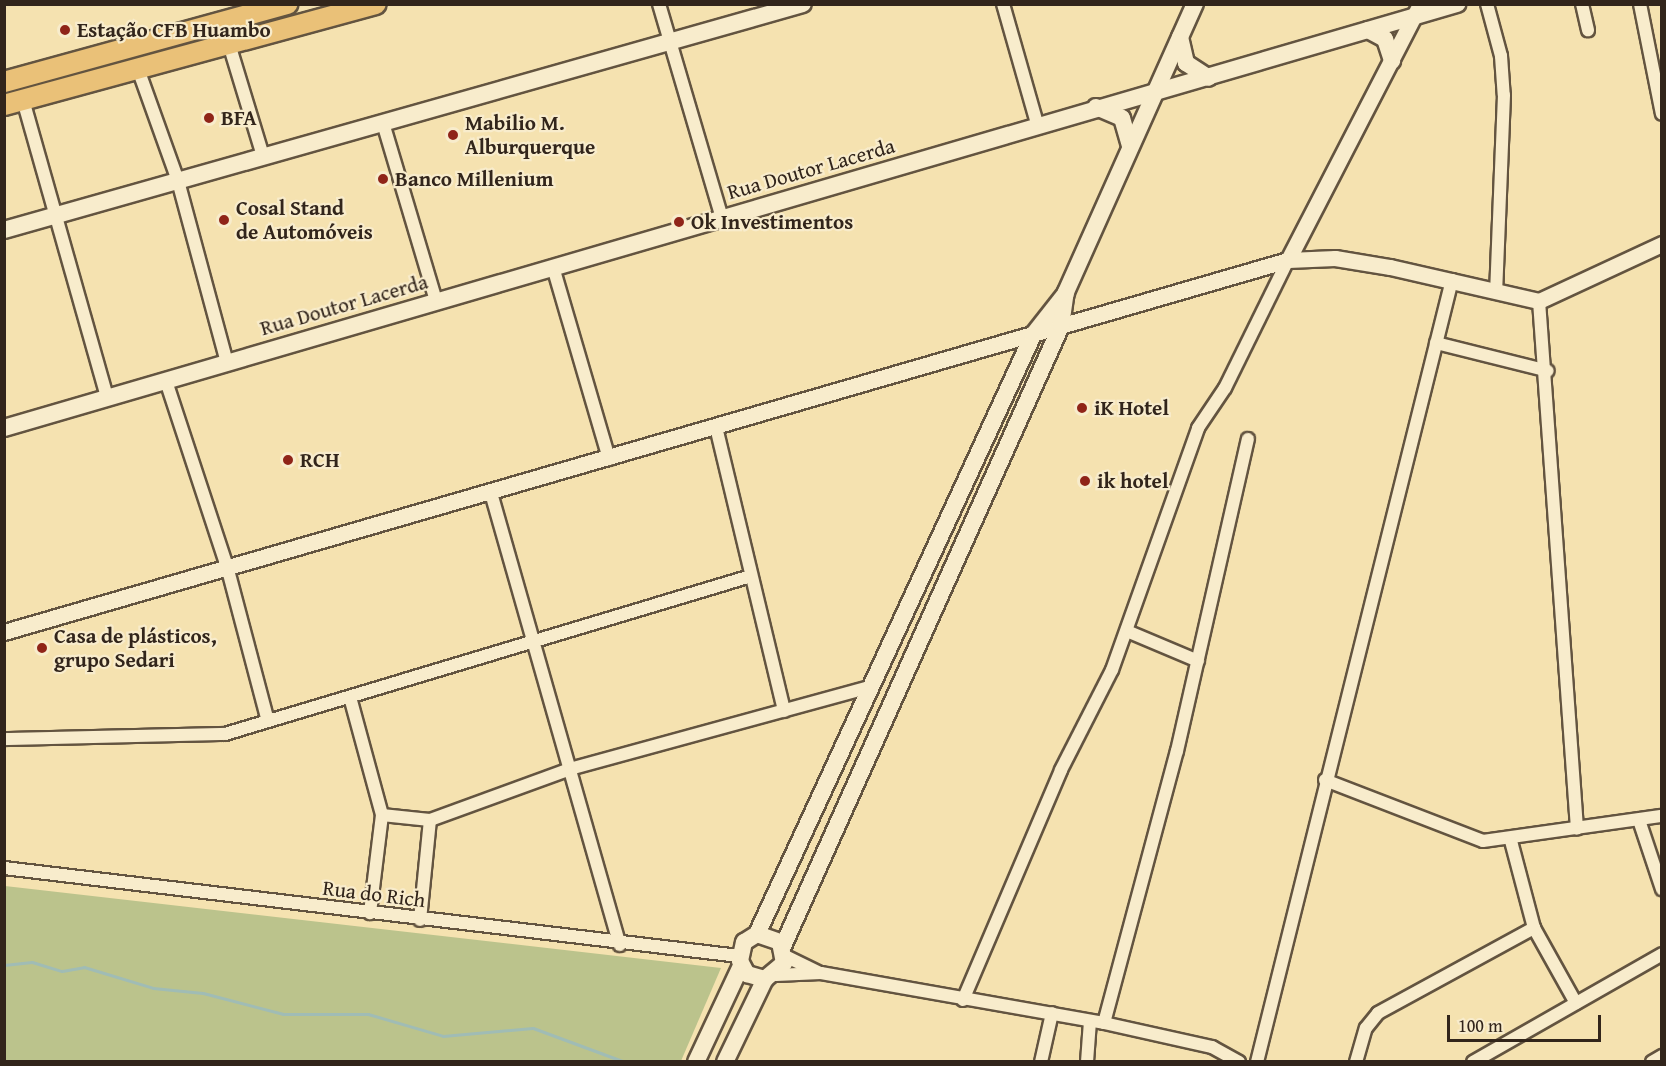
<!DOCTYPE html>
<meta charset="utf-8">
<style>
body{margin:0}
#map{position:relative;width:1666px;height:1066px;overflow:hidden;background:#f5e2b0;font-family:"Gentium Book Plus",serif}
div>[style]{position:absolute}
.green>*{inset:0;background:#bbc38c}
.stream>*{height:3px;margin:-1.5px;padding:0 1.5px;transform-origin:1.5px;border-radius:1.5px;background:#a0bcb5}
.roads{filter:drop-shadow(2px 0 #635440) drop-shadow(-2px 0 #635440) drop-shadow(0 2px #635440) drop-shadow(0 -2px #635440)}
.minor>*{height:12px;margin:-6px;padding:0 6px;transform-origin:6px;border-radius:6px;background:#f8eccc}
.tertiary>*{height:15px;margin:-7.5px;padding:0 7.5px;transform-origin:7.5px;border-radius:7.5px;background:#f8eccc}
.secondary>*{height:16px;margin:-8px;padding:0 8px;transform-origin:8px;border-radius:8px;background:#f8eccc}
.primary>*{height:20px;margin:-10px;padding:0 10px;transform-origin:10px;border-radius:10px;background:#eac178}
.dots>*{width:16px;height:16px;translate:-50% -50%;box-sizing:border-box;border:3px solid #f8eccc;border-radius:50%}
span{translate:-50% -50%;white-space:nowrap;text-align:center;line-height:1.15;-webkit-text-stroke:4.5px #f8eccc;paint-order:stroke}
.poi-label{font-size:21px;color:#32251b;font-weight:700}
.left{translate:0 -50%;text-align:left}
.street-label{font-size:21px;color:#32251b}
.frame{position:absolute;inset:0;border:6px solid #32251b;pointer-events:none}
.scale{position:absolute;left:1447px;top:1015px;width:154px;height:27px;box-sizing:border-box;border:3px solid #32251b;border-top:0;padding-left:8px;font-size:18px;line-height:21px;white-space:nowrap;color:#32251b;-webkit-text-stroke:4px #f8eccc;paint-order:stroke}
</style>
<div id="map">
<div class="green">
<i style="clip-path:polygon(5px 886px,721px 968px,681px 1061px,5px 1061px)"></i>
</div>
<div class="stream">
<i style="left:4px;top:965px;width:28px;rotate:-6deg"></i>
<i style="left:32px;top:962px;width:31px;rotate:17deg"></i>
<i style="left:62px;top:971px;width:22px;rotate:-10deg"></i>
<i style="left:84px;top:967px;width:72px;rotate:16.9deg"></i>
<i style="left:153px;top:988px;width:50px;rotate:5.7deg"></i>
<i style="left:203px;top:993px;width:83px;rotate:14.7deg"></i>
<i style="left:283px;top:1014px;width:85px"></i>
<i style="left:368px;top:1014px;width:78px;rotate:16.3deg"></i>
<i style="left:443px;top:1036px;width:90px;rotate:-5.1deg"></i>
<i style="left:533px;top:1028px;width:98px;rotate:20.3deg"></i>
</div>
<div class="roads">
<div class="minor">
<i style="left:659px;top:4px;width:223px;rotate:73.6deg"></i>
<i style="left:1003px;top:4px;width:128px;rotate:74.1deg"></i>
<i style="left:1487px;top:4px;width:54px;rotate:74.9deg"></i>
<i style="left:1501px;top:56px;width:39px;rotate:86deg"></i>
<i style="left:1504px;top:95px;width:195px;rotate:92.3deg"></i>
<i style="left:1582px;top:4px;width:27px;rotate:77deg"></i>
<i style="left:1640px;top:4px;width:112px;rotate:78.7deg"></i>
<i style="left:229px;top:44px;width:117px;rotate:73.1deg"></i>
<i style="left:138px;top:69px;width:119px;rotate:70.3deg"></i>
<i style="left:178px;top:181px;width:188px;rotate:74.9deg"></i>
<i style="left:23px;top:100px;width:309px;rotate:74.2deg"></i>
<i style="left:383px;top:123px;width:186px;rotate:73.4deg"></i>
<i style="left:553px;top:267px;width:200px;rotate:73.7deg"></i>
<i style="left:1539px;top:301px;width:529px;rotate:85.88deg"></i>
<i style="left:1436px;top:343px;width:115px;rotate:14deg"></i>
<i style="left:166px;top:381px;width:199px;rotate:71.8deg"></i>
<i style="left:228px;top:570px;width:156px;rotate:75.2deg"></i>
<i style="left:716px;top:427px;width:292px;rotate:76.5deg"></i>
<i style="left:491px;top:493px;width:470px;rotate:74.1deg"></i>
<i style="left:1127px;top:631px;width:77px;rotate:22.9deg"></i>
<i style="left:350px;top:697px;width:122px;rotate:74.8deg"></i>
<i style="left:382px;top:815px;width:99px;rotate:97deg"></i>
<i style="left:4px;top:739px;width:221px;rotate:-1.3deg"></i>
<i style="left:225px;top:734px;width:549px;rotate:-16.72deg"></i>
<i style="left:1325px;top:780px;width:169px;rotate:21.1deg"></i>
<i style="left:1483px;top:841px;width:181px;rotate:-8deg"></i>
<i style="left:382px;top:815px;width:48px;rotate:5.9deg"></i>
<i style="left:430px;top:820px;width:149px;rotate:-20deg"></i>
<i style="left:570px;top:769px;width:308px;rotate:-15.3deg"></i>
<i style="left:1639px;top:820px;width:73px;rotate:71.6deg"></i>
<i style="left:4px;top:868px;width:740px;rotate:6.83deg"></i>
<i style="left:420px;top:920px;width:100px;rotate:-84.3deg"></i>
<i style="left:1534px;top:928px;width:86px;rotate:60.8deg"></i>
<i style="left:785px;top:956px;width:37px;rotate:26deg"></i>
<i style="left:776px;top:975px;width:45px;rotate:-2.5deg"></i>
<i style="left:821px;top:973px;width:287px;rotate:10deg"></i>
<i style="left:1104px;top:1023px;width:111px;rotate:12.5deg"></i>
<i style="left:1212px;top:1047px;width:31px;rotate:29deg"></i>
<i style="left:963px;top:1000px;width:250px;rotate:-66.9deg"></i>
<i style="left:1061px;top:770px;width:112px;rotate:-63deg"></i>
<i style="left:1112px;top:670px;width:257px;rotate:-70.4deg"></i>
<i style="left:1198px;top:428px;width:48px;rotate:-56deg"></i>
<i style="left:1225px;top:388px;width:143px;rotate:-63.8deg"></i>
<i style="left:1104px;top:1023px;width:282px;rotate:-75deg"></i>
<i style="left:1177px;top:751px;width:320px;rotate:-77.2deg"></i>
<i style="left:1041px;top:1062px;width:50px;rotate:-77.3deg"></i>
<i style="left:1087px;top:1062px;width:41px;rotate:-85.8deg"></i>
<i style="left:1257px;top:1062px;width:806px;rotate:-76deg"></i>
<i style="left:1356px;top:1062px;width:35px;rotate:-74deg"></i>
<i style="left:1366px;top:1028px;width:19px;rotate:-51deg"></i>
<i style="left:1378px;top:1013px;width:178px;rotate:-28.6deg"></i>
<i style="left:1534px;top:928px;width:90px;rotate:-104.8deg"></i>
<i style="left:1473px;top:1062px;width:218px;rotate:-29.7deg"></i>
<i style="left:1652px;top:1062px;width:12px;rotate:-31deg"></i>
</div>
<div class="tertiary">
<i style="left:1288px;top:260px;width:288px;rotate:-62.7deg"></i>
<i style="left:4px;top:632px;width:1337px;rotate:-16.16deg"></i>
<i style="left:1288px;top:260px;width:47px;rotate:-2.4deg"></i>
<i style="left:1335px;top:258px;width:56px;rotate:9.3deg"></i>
<i style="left:1390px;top:267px;width:153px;rotate:12.9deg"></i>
<i style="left:1539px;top:301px;width:136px;rotate:-24.9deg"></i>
</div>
<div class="secondary">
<i style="left:1368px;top:30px;width:19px;rotate:28deg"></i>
<i style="left:1385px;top:39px;width:23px;rotate:72deg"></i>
<i style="left:1180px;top:37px;width:27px;rotate:77deg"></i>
<i style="left:1186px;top:63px;width:27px;rotate:33deg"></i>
<i style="left:1096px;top:107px;width:28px;rotate:23deg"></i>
<i style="left:1122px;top:118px;width:29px;rotate:74deg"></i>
<i style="left:4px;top:230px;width:830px;rotate:-15.79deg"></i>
<i style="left:4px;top:428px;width:1514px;rotate:-16.27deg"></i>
<i style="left:757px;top:934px;width:660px;rotate:-65.26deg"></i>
<i style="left:1033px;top:335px;width:53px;rotate:-51.8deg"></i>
<i style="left:783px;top:946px;width:679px;rotate:-65.85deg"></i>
<i style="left:1061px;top:326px;width:34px;rotate:-82deg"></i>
<i style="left:1066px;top:292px;width:316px;rotate:-65.9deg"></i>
<i style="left:696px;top:1062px;width:106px;rotate:-64.9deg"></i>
<i style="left:725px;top:1062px;width:92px;rotate:-64.3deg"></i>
<i style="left:765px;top:979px;width:25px;rotate:-40deg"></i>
<i style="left:784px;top:963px;width:21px;rotate:-101deg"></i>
<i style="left:780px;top:942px;width:24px;rotate:-161deg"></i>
<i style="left:757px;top:934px;width:15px;rotate:148deg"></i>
<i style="left:744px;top:942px;width:19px;rotate:102deg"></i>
<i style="left:740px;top:961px;width:15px;rotate:62deg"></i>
<i style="left:747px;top:974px;width:19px;rotate:16deg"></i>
</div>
<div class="primary">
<i style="left:4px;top:82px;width:294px;rotate:-15.4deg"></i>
<i style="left:4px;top:105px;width:385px;rotate:-15.2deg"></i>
</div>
</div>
<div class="dots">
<i style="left:65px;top:30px;background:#8f2418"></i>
<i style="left:209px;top:118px;background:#8f2418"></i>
<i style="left:453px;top:135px;background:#8f2418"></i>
<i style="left:383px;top:179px;background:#8f2418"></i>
<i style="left:224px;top:220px;background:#8f2418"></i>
<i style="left:679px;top:222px;background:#8f2418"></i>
<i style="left:1082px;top:408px;background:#8f2418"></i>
<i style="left:288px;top:460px;background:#8f2418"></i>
<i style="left:1085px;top:481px;background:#8f2418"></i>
<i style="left:42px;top:648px;background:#8f2418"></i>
</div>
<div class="poi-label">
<span class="left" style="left:77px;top:30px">Estação CFB Huambo</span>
<span class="left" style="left:221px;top:118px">BFA</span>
<span class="left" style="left:465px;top:135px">Mabilio M.<br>Alburquerque</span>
<span class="left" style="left:395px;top:179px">Banco Millenium</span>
<span class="left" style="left:236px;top:220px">Cosal Stand<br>de Automóveis</span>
<span class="left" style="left:691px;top:222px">Ok Investimentos</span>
<span class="left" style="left:1094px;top:408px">iK Hotel</span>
<span class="left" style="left:300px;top:460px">RCH</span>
<span class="left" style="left:1097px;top:481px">ik hotel</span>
<span class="left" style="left:54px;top:648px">Casa de plásticos,<br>grupo Sedari</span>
</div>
<div class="street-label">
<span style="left:811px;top:169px;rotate:-16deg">Rua Doutor Lacerda</span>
<span style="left:344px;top:305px;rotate:-16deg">Rua Doutor Lacerda</span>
<span style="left:374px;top:894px;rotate:7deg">Rua do Rich</span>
</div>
<div class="frame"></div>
<div class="scale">100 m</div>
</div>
